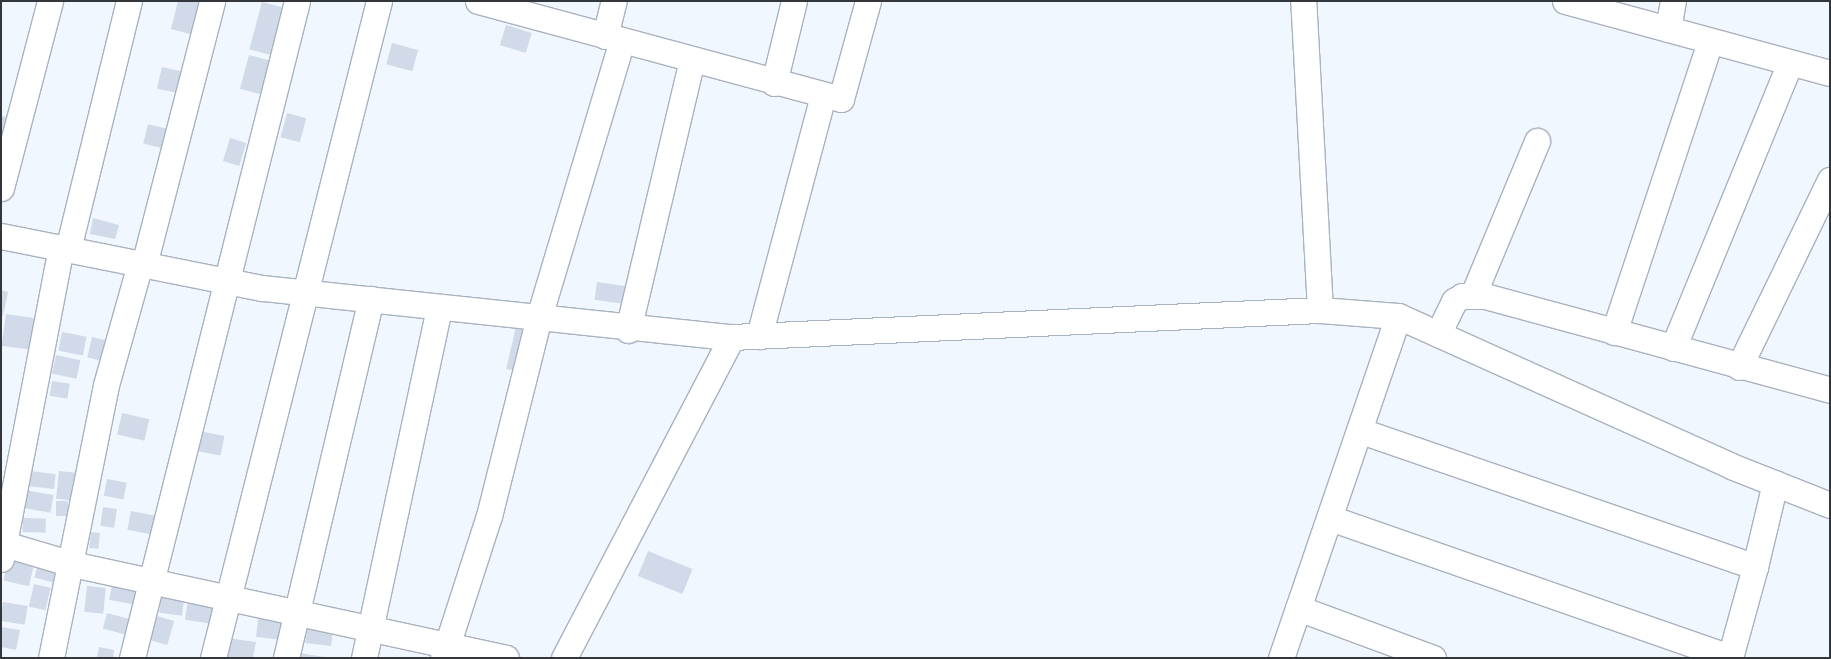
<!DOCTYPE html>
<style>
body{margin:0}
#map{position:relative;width:1831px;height:659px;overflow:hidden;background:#f1f7ff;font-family:"Archivo Narrow",sans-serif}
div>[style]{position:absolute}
.building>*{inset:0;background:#d0dae8;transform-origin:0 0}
.roads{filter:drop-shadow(1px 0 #a9b2bf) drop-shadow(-1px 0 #a9b2bf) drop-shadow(0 1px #a9b2bf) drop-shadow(0 -1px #a9b2bf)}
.minor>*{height:25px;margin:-12.5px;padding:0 12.5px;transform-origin:12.5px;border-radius:12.5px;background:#fff}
span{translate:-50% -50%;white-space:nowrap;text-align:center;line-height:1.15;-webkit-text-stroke:5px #f1f7ff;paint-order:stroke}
.frame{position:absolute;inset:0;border:2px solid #33373c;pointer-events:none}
</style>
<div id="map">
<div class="building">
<i style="clip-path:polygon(178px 1px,206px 1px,197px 36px,171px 29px)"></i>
<i style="left:262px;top:2px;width:28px;height:49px;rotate:15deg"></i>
<i style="left:506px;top:25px;width:27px;height:21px;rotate:17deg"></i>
<i style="left:392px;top:43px;width:27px;height:22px;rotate:15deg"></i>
<i style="left:249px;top:55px;width:30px;height:35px;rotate:15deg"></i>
<i style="left:162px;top:67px;width:26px;height:22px;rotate:13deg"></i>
<i style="left:287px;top:113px;width:20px;height:25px;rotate:15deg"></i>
<i style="clip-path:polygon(1px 116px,12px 118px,1px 146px)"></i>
<i style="left:148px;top:124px;width:25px;height:20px;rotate:14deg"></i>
<i style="left:230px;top:138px;width:17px;height:24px;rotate:17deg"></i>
<i style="clip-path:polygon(93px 218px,119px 225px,115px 239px,90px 234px)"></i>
<i style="left:597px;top:282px;width:30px;height:18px;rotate:8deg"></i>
<i style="clip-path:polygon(1px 290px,8px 292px,3px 316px,1px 316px)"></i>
<i style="left:6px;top:314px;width:30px;height:32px;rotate:8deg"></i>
<i style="left:517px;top:322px;width:18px;height:48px;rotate:13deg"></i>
<i style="left:62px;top:332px;width:25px;height:19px;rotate:11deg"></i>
<i style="left:92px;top:337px;width:23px;height:21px;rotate:13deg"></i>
<i style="left:56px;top:355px;width:25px;height:19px;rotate:12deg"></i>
<i style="left:52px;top:381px;width:18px;height:15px;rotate:9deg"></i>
<i style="left:122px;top:413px;width:28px;height:22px;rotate:13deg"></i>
<i style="left:194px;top:430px;width:31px;height:20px;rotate:11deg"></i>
<i style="left:30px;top:471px;width:26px;height:15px;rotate:7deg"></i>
<i style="left:59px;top:471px;width:27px;height:28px;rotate:6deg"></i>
<i style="left:107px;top:479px;width:20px;height:17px;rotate:11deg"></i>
<i style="left:25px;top:490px;width:29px;height:18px;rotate:10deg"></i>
<i style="left:56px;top:501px;width:12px;height:15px"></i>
<i style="left:103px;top:507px;width:14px;height:19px;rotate:8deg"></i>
<i style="left:131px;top:511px;width:25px;height:19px;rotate:11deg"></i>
<i style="left:23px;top:518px;width:23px;height:14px;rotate:2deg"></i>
<i style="left:91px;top:532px;width:9px;height:16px;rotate:6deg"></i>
<i style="left:648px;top:551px;width:48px;height:27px;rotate:22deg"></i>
<i style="left:9px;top:557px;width:26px;height:24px;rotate:13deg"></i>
<i style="left:38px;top:564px;width:23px;height:14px;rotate:15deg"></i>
<i style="left:113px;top:580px;width:25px;height:20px;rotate:11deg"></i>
<i style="left:34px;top:584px;width:17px;height:23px;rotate:13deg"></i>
<i style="left:87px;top:586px;width:19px;height:26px;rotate:6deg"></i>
<i style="left:162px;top:590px;width:23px;height:23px;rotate:7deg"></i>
<i style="left:189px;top:594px;width:30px;height:26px;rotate:9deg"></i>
<i style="left:3px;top:602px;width:25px;height:19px;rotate:9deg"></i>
<i style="left:107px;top:613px;width:24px;height:16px;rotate:15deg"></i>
<i style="left:259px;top:613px;width:26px;height:24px;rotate:7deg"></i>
<i style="left:153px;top:615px;width:22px;height:25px;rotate:16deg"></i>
<i style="clip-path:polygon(1px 627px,20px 630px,16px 650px,1px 647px)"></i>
<i style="left:307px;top:629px;width:26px;height:14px;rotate:7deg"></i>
<i style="clip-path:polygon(227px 638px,256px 642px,253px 658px,224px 658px)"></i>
<i style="clip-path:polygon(99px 647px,114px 650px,113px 658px,97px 658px)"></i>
<i style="clip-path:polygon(300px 653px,324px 657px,324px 658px,299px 658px)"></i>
</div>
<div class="roads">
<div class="minor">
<i style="left:478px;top:1px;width:376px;rotate:15.1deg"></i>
<i style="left:841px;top:99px;width:102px;rotate:-74.6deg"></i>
<i style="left:1565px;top:1px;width:275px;rotate:15.2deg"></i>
<i style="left:1668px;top:29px;width:28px;rotate:-80deg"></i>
<i style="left:605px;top:36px;width:36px;rotate:-76deg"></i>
<i style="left:774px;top:83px;width:84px;rotate:-76.3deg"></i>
<i style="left:1px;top:188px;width:193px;rotate:-75.3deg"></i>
<i style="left:1px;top:236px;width:266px;rotate:11.3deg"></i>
<i style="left:262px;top:288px;width:473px;rotate:6deg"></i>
<i style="left:732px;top:337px;width:589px;rotate:-2.63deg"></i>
<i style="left:1320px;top:310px;width:309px;rotate:-93.1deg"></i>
<i style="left:68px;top:249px;width:255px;rotate:-76.2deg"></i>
<i style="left:1473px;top:295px;width:167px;rotate:-67.4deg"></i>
<i style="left:1320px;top:310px;width:78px;rotate:4.4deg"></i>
<i style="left:1398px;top:316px;width:365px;rotate:24.2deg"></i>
<i style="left:1731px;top:466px;width:106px;rotate:21.5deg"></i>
<i style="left:628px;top:330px;width:277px;rotate:-76.7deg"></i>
<i style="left:1614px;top:332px;width:306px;rotate:-71.7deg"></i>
<i style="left:1438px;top:334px;width:37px;rotate:-64deg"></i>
<i style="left:1454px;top:301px;width:9px;rotate:-32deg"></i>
<i style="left:1462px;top:296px;width:23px"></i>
<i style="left:1485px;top:296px;width:358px;rotate:15.2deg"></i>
<i style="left:759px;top:336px;width:248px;rotate:-75.1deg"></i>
<i style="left:1673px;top:348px;width:308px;rotate:-67.7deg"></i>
<i style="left:1739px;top:367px;width:208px;rotate:-64.1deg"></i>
<i style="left:1361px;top:431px;width:417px;rotate:19deg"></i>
<i style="left:1755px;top:567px;width:94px;rotate:105.4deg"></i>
<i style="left:1330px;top:518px;width:423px;rotate:19.2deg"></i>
<i style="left:1px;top:543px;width:74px;rotate:16.5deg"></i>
<i style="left:72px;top:564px;width:444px;rotate:12.2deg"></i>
<i style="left:1px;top:559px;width:317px;rotate:-79.1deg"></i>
<i style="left:1755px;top:567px;width:86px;rotate:-76.6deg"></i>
<i style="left:1298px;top:608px;width:144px;rotate:20.3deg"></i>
<i style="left:51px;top:658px;width:278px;rotate:-78.6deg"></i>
<i style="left:106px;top:385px;width:126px;rotate:-74.3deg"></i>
<i style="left:140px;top:264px;width:9px;rotate:-49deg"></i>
<i style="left:146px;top:257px;width:264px;rotate:-75.5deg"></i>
<i style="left:132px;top:658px;width:677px;rotate:-75.9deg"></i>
<i style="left:213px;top:658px;width:678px;rotate:-75.82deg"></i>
<i style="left:286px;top:658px;width:369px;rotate:-76.7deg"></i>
<i style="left:364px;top:658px;width:359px;rotate:-77.9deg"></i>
<i style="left:443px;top:658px;width:149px;rotate:-72.1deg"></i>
<i style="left:489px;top:516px;width:205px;rotate:-75.9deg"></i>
<i style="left:539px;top:317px;width:288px;rotate:-73.3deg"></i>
<i style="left:564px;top:658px;width:362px;rotate:-62.4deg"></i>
<i style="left:1281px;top:658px;width:361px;rotate:-71.1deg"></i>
</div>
</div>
<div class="frame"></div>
</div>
